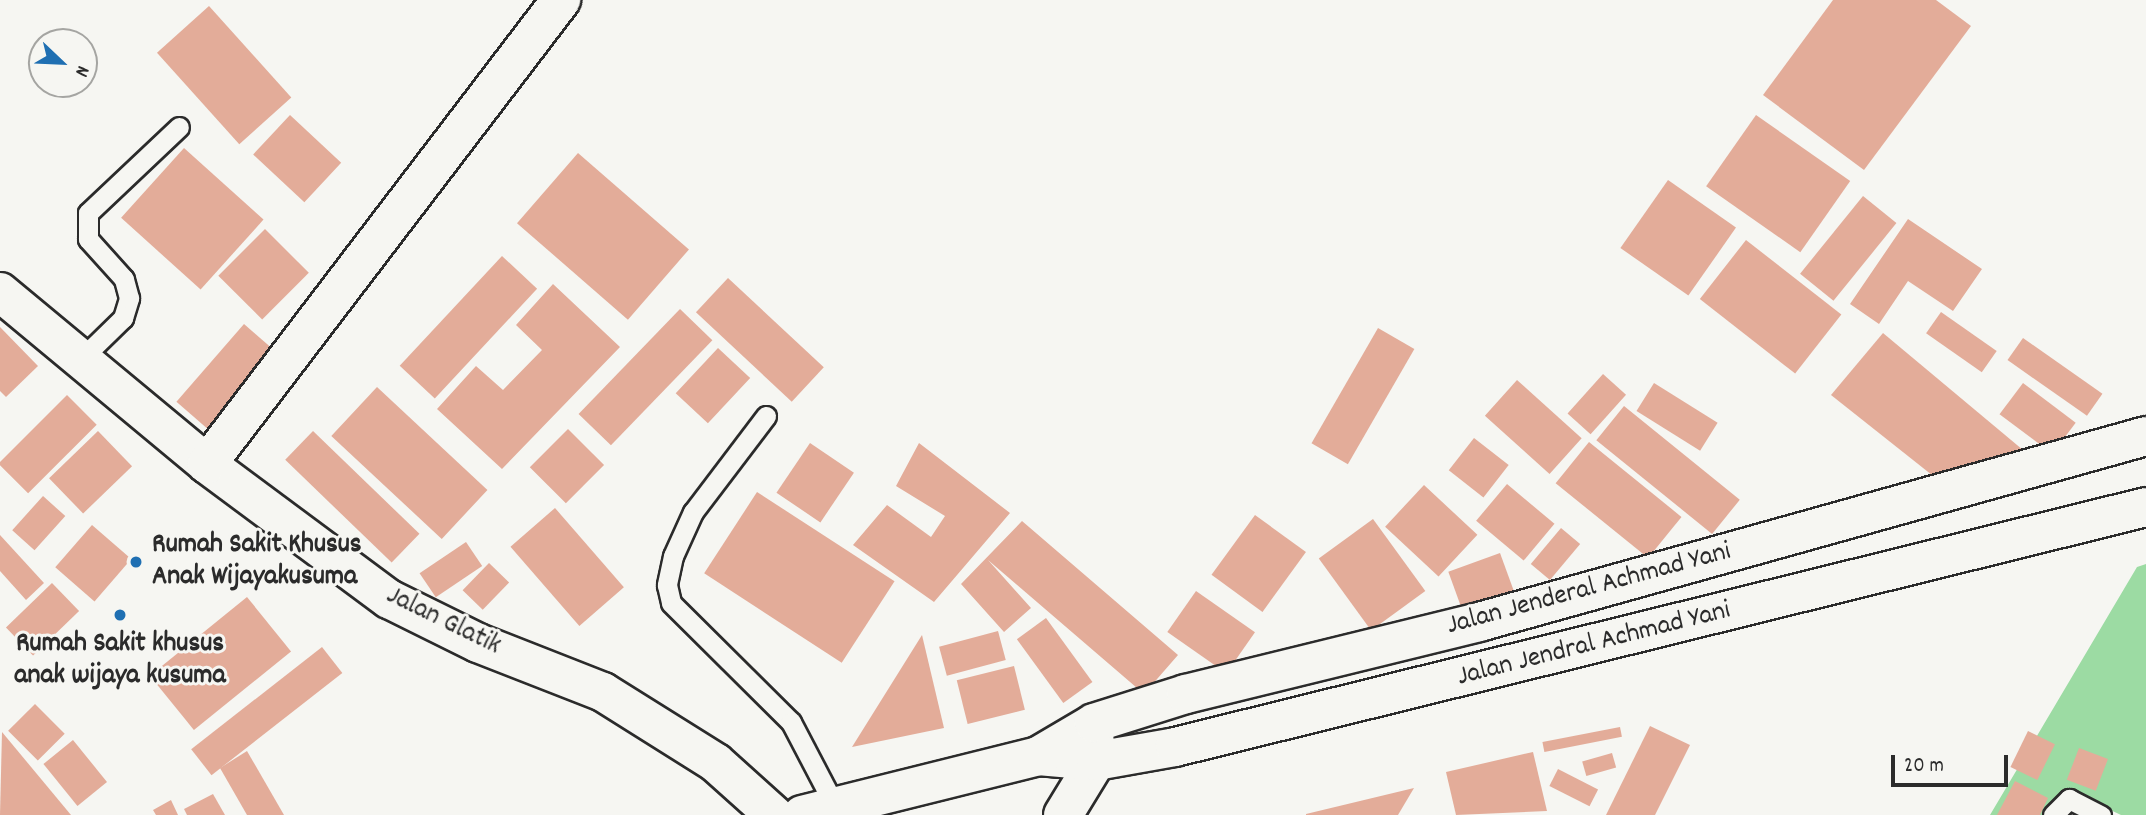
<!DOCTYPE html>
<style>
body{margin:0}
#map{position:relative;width:2146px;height:815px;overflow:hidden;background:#f6f6f2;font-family:Dekko,sans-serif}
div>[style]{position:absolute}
.green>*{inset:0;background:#9cdba3}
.building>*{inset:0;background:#e3ac99;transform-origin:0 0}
.roads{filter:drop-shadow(2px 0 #2b2b2b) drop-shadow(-2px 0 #2b2b2b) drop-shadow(0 2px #2b2b2b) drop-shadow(0 -2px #2b2b2b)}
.service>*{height:19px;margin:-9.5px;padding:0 9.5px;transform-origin:9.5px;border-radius:9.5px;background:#f6f6f2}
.minor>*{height:38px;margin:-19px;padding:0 19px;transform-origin:19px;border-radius:19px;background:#f6f6f2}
.secondary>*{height:38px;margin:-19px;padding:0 19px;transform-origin:19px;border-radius:19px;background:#f6f6f2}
.dots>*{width:19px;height:19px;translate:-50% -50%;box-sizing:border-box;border:4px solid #f6f6f2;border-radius:50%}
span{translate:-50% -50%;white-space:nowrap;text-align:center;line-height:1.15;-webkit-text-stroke:6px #f6f6f2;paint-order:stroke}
.poi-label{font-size:28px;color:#2b2b2b;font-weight:700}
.left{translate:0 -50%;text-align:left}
.street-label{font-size:28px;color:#2b2b2b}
.north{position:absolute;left:28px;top:28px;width:70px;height:70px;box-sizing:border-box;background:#f6f6f2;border:2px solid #a5a5a2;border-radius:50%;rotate:113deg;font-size:19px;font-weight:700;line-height:28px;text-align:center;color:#2b2b2b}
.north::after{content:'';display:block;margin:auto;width:24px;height:32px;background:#1f6fb2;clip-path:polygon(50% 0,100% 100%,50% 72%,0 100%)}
.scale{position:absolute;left:1891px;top:755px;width:117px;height:32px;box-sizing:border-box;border:4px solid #2b2b2b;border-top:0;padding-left:9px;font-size:21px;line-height:24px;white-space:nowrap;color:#2b2b2b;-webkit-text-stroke:5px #f6f6f2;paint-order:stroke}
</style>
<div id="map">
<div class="green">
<i style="clip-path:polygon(2146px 564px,2146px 815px,2121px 815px,2066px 789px,2042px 815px,1990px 815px,2137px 567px)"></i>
</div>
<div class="building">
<i style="clip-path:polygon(1833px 0,1936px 0,1971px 26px,1864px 170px,1763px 95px)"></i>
<i style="left:209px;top:6px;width:123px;height:70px;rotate:48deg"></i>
<i style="left:290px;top:115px;width:70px;height:54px;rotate:43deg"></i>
<i style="left:1756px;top:115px;width:115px;height:87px;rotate:35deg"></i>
<i style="left:184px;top:148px;width:107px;height:94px;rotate:42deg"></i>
<i style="left:578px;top:153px;width:147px;height:93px;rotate:41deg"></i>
<i style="left:1668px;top:180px;width:83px;height:83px;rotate:35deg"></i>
<i style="left:1863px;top:196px;width:43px;height:100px;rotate:39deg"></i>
<i style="clip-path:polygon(1908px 219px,1982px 269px,1953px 311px,1908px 281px,1879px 324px,1850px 304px)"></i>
<i style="left:265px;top:229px;width:62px;height:66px;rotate:45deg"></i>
<i style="left:1746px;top:240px;width:121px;height:75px;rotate:38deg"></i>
<i style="left:502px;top:256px;width:48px;height:150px;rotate:43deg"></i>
<i style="left:728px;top:278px;width:131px;height:47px;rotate:43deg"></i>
<i style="clip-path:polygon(553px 284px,620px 347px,502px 469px,437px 409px,476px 366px,503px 390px,542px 350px,516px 325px)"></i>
<i style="left:680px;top:309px;width:45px;height:146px;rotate:44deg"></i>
<i style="left:1941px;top:312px;width:68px;height:26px;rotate:35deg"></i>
<i style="left:244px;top:324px;width:53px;height:103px;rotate:41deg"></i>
<i style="clip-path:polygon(0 327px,38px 366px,6px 397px,0 391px)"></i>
<i style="left:1378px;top:328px;width:42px;height:133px;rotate:30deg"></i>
<i style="clip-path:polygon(1883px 333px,2023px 450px,1942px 483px,1831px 395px)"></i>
<i style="left:2023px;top:338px;width:97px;height:27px;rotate:35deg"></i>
<i style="left:718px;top:348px;width:44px;height:62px;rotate:43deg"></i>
<i style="left:1603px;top:374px;width:31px;height:53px;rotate:42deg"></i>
<i style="left:1517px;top:380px;width:87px;height:48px;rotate:42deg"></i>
<i style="left:1654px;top:383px;width:75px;height:33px;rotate:32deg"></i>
<i style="left:2023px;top:383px;width:66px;height:39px;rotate:37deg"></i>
<i style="left:377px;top:387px;width:151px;height:67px;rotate:43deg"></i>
<i style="left:67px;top:395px;width:42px;height:97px;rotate:45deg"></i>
<i style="left:1624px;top:406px;width:149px;height:44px;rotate:39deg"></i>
<i style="left:568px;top:429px;width:51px;height:54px;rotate:45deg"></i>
<i style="left:98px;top:431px;width:49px;height:68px;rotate:46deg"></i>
<i style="left:313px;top:431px;width:148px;height:40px;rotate:44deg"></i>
<i style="left:1474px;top:438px;width:44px;height:41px;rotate:38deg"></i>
<i style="left:1589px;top:442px;width:119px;height:53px;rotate:39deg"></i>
<i style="left:810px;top:443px;width:53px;height:60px;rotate:34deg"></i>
<i style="clip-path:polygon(919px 443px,1010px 513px,934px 602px,853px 545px,887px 505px,931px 537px,945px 516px,896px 486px)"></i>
<i style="left:1507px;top:484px;width:62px;height:48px;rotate:40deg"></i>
<i style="left:1424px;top:485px;width:73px;height:57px;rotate:43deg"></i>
<i style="left:757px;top:492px;width:164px;height:97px;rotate:33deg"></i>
<i style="left:43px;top:496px;width:30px;height:46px;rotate:42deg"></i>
<i style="left:555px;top:508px;width:105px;height:59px;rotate:49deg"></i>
<i style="left:1255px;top:515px;width:63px;height:74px;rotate:36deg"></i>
<i style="left:1373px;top:519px;width:89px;height:67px;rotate:54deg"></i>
<i style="clip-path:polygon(1022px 521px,1178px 655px,1144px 694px,988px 560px,1031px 608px,1004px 632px,961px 584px)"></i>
<i style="left:92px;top:525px;width:52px;height:56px;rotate:41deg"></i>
<i style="left:1561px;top:528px;width:25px;height:47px;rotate:40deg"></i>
<i style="clip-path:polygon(0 535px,44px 583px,26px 600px,0 571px)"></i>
<i style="left:466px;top:542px;width:29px;height:56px;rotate:56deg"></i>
<i style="left:1500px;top:553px;width:48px;height:55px;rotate:70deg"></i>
<i style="left:489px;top:563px;width:28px;height:38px;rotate:44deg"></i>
<i style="left:52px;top:583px;width:39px;height:64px;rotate:46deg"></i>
<i style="left:1196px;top:591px;width:72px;height:50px;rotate:35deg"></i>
<i style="left:247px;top:597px;width:70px;height:125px;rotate:51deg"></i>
<i style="left:1046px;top:618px;width:79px;height:36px;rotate:54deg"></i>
<i style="left:998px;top:631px;width:30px;height:61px;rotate:75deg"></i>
<i style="clip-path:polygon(922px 635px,944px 728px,852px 747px)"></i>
<i style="left:322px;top:647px;width:33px;height:166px;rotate:52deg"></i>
<i style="left:1014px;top:666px;width:45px;height:59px;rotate:76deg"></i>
<i style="left:35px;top:704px;width:42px;height:38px;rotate:45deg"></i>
<i style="clip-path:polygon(1650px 726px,1690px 745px,1655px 815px,1606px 815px)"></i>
<i style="left:1620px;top:727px;width:10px;height:79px;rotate:79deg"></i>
<i style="left:2028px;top:731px;width:30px;height:40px;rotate:26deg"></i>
<i style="clip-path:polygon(2px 732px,71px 815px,0 815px)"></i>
<i style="left:73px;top:740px;width:54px;height:38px;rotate:51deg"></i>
<i style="left:2079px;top:748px;width:31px;height:34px;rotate:21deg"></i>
<i style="clip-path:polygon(247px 751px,284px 815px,247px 815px,220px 768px)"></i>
<i style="clip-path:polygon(1533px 752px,1547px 811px,1456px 815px,1446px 772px)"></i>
<i style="left:1612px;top:753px;width:15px;height:31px;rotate:74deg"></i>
<i style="left:1558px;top:769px;width:45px;height:19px;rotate:27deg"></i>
<i style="clip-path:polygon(2015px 781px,2048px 798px,2040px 815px,1997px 815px)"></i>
<i style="clip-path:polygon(1414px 788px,1398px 815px,1306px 815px,1306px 814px)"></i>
<i style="clip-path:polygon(213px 794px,225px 815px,187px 815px,184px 809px)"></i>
<i style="clip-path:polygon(171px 800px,178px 815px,156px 815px,153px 810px)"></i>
</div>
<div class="roads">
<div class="service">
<i style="left:81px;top:359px;width:59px;rotate:-44.3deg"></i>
<i style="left:123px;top:318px;width:21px;rotate:-73deg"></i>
<i style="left:129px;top:298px;width:20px;rotate:-105deg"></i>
<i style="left:124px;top:279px;width:54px;rotate:-132deg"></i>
<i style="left:88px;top:239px;width:26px;rotate:-90deg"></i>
<i style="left:88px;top:213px;width:125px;rotate:-43.4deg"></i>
<i style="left:766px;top:416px;width:121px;rotate:127.2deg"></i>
<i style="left:693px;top:512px;width:48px;rotate:114.4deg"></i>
<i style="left:673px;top:556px;width:30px;rotate:102deg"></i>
<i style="left:667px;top:585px;width:18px;rotate:77deg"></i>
<i style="left:671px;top:603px;width:169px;rotate:44.8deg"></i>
<i style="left:791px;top:722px;width:97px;rotate:62.4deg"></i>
<i style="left:2053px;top:815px;width:23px;rotate:-45deg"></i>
<i style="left:2069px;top:799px;width:36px;rotate:27deg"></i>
</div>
<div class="minor">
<i style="left:0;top:292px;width:269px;rotate:39.7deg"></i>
<i style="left:207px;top:464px;width:227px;rotate:36.6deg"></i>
<i style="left:389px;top:599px;width:99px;rotate:26.3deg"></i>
<i style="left:478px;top:643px;width:134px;rotate:21.4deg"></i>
<i style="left:603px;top:692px;width:133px;rotate:32.1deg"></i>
<i style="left:716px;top:763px;width:78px;rotate:41.9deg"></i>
<i style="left:207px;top:464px;width:584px;rotate:-52.66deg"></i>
<i style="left:1063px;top:815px;width:63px;rotate:-58.6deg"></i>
<i style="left:1096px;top:761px;width:30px;rotate:-94deg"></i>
</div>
<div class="secondary">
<i style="left:1038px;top:756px;width:58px;rotate:4.9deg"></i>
<i style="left:1096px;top:761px;width:80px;rotate:-10deg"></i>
<i style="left:1175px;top:747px;width:1000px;rotate:-13.88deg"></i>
<i style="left:802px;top:815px;width:243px;rotate:-14deg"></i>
<i style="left:1038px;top:756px;width:65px;rotate:-30.5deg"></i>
<i style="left:1094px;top:723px;width:96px;rotate:-17.5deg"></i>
<i style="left:1186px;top:694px;width:302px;rotate:-13.8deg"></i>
<i style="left:1479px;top:622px;width:692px;rotate:-15.58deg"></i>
</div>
</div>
<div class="dots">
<i style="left:136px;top:562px;background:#1f6fb2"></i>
<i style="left:120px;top:615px;background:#1f6fb2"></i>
</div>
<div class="poi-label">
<span class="left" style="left:152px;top:562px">Rumah Sakit Khusus<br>Anak Wijayakusuma</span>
<span style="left:120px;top:661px">Rumah Sakit khusus<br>anak wijaya kusuma</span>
</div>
<div class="street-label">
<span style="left:1589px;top:590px;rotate:-15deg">Jalan Jenderal Achmad Yani</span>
<span style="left:443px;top:622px;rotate:26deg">Jalan Glatik</span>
<span style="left:1594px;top:645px;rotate:-14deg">Jalan Jendral Achmad Yani</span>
</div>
<div class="north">N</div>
<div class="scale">20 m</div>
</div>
